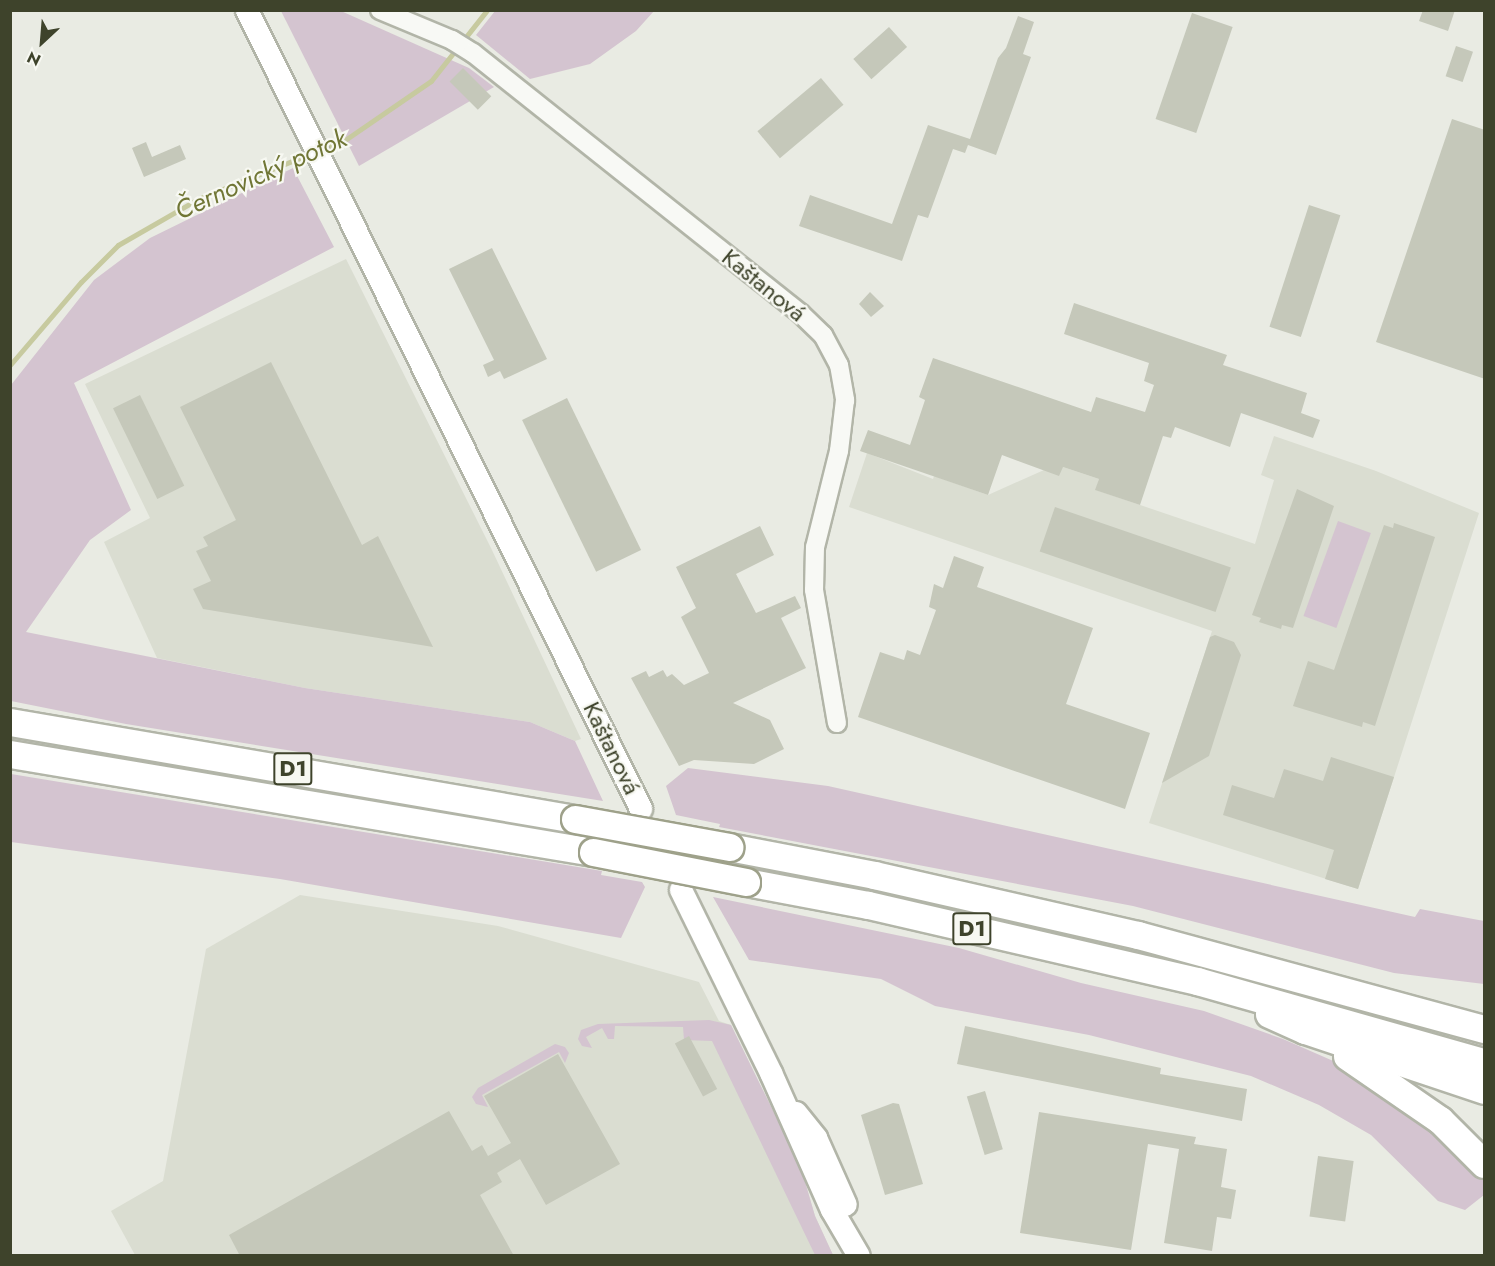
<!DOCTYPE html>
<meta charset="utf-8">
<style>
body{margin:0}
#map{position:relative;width:1495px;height:1266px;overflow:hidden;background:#e9ebe3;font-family:Jost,sans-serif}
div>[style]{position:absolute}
.built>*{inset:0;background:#daddd1}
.green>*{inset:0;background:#d4c4d0;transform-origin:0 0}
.stream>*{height:5px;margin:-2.5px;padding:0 2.5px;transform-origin:2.5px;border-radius:2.5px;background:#c7ca9f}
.building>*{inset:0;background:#c5c8ba;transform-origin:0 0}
.roads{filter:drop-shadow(2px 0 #b2b5a8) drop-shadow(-2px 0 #b2b5a8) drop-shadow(0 2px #b2b5a8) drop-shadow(0 -2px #b2b5a8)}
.minor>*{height:18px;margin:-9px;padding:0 9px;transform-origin:9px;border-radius:9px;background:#f8f9f5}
.major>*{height:22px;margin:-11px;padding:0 11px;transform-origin:11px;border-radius:11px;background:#fff}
.highway>*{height:27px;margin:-13.5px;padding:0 13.5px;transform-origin:13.5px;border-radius:13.5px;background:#fff}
.bridges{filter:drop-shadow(2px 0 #9ea18a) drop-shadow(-2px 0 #9ea18a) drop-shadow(0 2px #9ea18a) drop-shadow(0 -2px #9ea18a)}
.highway-bridge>*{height:27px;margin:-13.5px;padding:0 13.5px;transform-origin:13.5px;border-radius:13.5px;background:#fff}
span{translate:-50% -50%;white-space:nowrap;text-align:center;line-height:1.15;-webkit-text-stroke:4.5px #f7f8f2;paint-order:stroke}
.shield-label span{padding:2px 4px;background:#f7f8f2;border:2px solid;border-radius:4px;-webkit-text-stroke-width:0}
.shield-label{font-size:22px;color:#3e432b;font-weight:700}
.street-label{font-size:24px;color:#3e432b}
.water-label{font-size:26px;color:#707635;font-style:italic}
.frame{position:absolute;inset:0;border:12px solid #3e432b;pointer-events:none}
.north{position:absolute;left:12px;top:12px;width:60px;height:60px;-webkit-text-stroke:4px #f7f8f2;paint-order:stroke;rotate:206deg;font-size:16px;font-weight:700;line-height:24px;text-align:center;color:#3e432b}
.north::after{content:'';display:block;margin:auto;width:21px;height:27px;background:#3e432b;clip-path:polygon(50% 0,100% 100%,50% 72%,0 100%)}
</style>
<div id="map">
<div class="built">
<i style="clip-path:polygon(346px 259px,491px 548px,581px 739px,575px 741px,530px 722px,305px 688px,157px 658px,104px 542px,150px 518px,85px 384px)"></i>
<i style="clip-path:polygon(1274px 436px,1376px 471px,1479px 513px,1358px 889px,1149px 823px,1212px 631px,849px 507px,867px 453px,933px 479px,934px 476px,988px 495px,1044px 470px,1063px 467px,1099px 479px,1096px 490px,1255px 544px,1274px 480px,1261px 475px)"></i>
<i style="clip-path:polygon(300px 895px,498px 926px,699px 982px,719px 1021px,731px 1025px,801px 1168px,815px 1216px,833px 1255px,135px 1255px,111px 1211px,163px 1181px,206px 949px)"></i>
</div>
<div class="green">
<i style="clip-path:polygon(281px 11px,341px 11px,469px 68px,494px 87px,359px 166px)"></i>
<i style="clip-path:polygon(495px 11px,495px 10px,654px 11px,636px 31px,590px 64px,530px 79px,476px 35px)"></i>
<i style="clip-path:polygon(293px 168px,334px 247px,74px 383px,131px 510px,90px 540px,26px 632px,305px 688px,530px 722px,575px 741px,603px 801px,126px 724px,11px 701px,11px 385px,94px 280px,150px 238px)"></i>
<i style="left:1338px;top:521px;width:35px;height:101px;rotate:20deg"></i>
<i style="clip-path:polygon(688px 768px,828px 786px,1415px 917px,1420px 909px,1484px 921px,1484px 984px,1394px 973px,1133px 906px,719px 827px,720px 824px,676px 815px,666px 786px)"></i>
<i style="clip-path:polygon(11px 774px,602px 871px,601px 875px,642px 882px,645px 887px,621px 938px,280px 879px,11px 842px)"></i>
<i style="clip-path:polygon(713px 897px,959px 948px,1081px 983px,1204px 1011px,1283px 1039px,1347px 1067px,1401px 1103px,1484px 1177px,1484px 1195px,1465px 1210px,1438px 1201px,1371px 1135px,1319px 1105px,1251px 1076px,1089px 1035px,935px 1006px,881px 979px,749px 960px)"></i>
<i style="clip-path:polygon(709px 1020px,731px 1025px,801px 1168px,815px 1216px,833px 1255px,815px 1255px,712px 1041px,684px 1040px,683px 1027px,615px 1026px,614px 1039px,608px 1039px,602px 1028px,586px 1037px,592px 1048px,582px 1046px,578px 1039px,581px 1030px,598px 1024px)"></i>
<i style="clip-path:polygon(555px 1044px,565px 1047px,569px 1053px,565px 1063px,559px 1052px,482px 1095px,488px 1107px,476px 1104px,472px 1097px,478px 1088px)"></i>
</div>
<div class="stream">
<i style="left:320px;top:150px;width:27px;rotate:-22deg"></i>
<i style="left:345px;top:140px;width:104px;rotate:-34.5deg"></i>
<i style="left:431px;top:81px;width:90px;rotate:-51.7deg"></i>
<i style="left:10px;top:365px;width:109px;rotate:-49.5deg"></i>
<i style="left:81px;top:282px;width:52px;rotate:-45deg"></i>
<i style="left:118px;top:245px;width:92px;rotate:-29.9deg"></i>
<i style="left:198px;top:199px;width:123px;rotate:-22deg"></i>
</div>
<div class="building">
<i style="clip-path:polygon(1423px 10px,1455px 10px,1448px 31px,1419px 21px)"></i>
<i style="left:1192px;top:13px;width:43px;height:112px;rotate:19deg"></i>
<i style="clip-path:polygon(1018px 16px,1034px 22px,1023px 54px,1031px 57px,996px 155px,968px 145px,965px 153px,953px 149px,928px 218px,918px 215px,902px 261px,799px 226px,810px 195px,892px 224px,928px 125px,970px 139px,998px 58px,1006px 48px)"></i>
<i style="left:889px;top:27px;width:27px;height:48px;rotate:48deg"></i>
<i style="left:1456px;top:46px;width:18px;height:32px;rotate:19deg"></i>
<i style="left:463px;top:68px;width:40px;height:19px;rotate:45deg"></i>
<i style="left:821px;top:78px;width:35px;height:83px;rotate:50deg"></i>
<i style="clip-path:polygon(1452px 119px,1485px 130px,1485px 379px,1376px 342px)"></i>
<i style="clip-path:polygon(146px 142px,152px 157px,180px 145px,186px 159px,144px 177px,132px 148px)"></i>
<i style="left:1309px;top:205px;width:33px;height:128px;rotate:18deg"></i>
<i style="clip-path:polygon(492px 248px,547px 359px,504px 379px,500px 371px,488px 377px,483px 365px,494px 360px,449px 269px)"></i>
<i style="clip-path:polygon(870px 292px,884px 306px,871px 317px,859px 304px)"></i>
<i style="clip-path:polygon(1074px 303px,1227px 355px,1223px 365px,1307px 393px,1301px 413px,1320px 420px,1313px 438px,1241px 413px,1230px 447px,1175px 427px,1171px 438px,1163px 436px,1140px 505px,1095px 490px,1099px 479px,1063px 467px,1059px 476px,1002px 455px,988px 495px,860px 451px,868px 430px,910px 445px,925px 400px,919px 397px,933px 358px,1091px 412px,1096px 397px,1145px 412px,1154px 385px,1144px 381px,1149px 363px,1064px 334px)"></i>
<i style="clip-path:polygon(271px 362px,362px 545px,378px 536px,433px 647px,203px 609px,193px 589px,211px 581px,196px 551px,208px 546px,203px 537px,236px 520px,180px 407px)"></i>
<i style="left:140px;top:395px;width:101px;height:30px;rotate:64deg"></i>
<i style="left:567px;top:398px;width:169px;height:50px;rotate:64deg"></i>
<i style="clip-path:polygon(1297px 489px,1334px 506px,1293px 628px,1282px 625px,1281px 629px,1259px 622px,1261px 618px,1252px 615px)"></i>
<i style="left:1055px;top:507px;width:186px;height:47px;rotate:19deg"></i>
<i style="clip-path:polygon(1394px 523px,1435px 537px,1375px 726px,1363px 722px,1362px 727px,1293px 706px,1308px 661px,1334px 670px,1384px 525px,1393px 528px)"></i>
<i style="clip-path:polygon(760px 526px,774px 555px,736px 574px,756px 613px,795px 596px,801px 608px,781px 618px,806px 668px,733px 703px,770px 720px,784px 749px,754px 764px,694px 760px,679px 766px,631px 678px,646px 671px,649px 677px,663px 670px,667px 677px,672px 674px,684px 685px,709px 673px,681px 617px,696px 608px,676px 567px)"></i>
<i style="clip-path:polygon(954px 556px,984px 567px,977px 587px,1093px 628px,1066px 704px,1150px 733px,1125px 809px,858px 717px,880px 652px,904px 660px,907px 650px,920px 655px,936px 610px,929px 607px,934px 584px,943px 588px)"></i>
<i style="clip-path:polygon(1215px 635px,1234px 642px,1241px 655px,1209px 756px,1162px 783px,1210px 637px)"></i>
<i style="clip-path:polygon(1331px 757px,1394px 777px,1358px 889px,1325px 879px,1334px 850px,1223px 815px,1232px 785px,1274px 798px,1284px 769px,1323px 781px)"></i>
<i style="clip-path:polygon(965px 1026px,1161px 1068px,1160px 1074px,1247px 1089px,1242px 1121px,957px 1064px)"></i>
<i style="left:689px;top:1036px;width:60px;height:16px;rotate:62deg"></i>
<i style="clip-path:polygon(558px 1054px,620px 1164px,546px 1205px,520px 1159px,497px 1173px,502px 1182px,480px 1195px,514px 1256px,240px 1256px,229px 1235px,449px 1111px,472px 1151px,482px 1145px,488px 1156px,511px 1143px,484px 1096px)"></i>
<i style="left:985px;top:1091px;width:61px;height:19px;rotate:73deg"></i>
<i style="clip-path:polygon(893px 1103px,899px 1104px,923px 1184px,885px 1195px,861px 1115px)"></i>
<i style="clip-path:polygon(1039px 1112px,1196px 1137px,1194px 1144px,1227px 1149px,1221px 1187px,1236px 1190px,1231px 1219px,1217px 1217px,1212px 1251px,1164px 1243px,1179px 1149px,1148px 1144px,1131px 1250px,1020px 1233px)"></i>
<i style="left:1318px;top:1156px;width:36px;height:61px;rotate:8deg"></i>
</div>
<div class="roads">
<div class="minor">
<i style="left:380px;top:10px;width:78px;rotate:22.6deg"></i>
<i style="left:452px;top:40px;width:25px;rotate:32deg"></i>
<i style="left:473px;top:53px;width:418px;rotate:38.5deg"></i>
<i style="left:800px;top:313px;width:32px;rotate:44deg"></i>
<i style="left:823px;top:335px;width:34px;rotate:62deg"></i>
<i style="left:839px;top:365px;width:36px;rotate:80deg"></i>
<i style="left:845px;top:400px;width:51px;rotate:96.7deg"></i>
<i style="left:839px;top:451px;width:99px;rotate:104deg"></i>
<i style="left:815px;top:547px;width:43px;rotate:91.3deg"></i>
<i style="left:814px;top:590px;width:135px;rotate:80.2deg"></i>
</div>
<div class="major">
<i style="left:247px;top:10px;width:891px;rotate:63.75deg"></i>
<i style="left:681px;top:890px;width:204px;rotate:63.8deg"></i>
<i style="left:771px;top:1073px;width:150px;rotate:66deg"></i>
<i style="left:832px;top:1210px;width:53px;rotate:59.6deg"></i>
<i style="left:796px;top:1113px;width:32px;rotate:51deg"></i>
<i style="left:816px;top:1138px;width:73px;rotate:65.9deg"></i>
</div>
<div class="highway">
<i style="left:10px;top:722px;width:573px;rotate:9.74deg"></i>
<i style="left:10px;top:754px;width:591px;rotate:9.54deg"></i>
<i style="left:729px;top:847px;width:148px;rotate:10.9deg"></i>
<i style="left:874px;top:875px;width:271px;rotate:12.8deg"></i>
<i style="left:1138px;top:935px;width:359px;rotate:15.2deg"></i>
<i style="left:746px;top:882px;width:124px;rotate:10.7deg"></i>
<i style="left:868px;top:905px;width:338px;rotate:13deg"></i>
<i style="left:1197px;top:981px;width:298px;rotate:15.8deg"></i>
<i style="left:1269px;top:1014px;width:39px;rotate:24deg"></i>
<i style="left:1305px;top:1030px;width:189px;rotate:18.5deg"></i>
<i style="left:1347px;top:1056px;width:113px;rotate:34.5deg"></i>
<i style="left:1440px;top:1120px;width:62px;rotate:45deg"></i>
</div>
</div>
<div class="bridges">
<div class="highway-bridge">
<i style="left:575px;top:819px;width:157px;rotate:10.3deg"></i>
<i style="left:593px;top:852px;width:156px;rotate:11.1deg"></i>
</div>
</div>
<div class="shield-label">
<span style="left:293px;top:769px">D1</span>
<span style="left:972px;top:929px">D1</span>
</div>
<div class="street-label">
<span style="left:764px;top:285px;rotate:39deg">Kaštanová</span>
<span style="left:612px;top:748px;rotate:64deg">Kaštanová</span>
</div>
<div class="water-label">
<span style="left:261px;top:175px;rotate:-24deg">Černovický potok</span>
</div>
<div class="frame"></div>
<div class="north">N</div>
</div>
